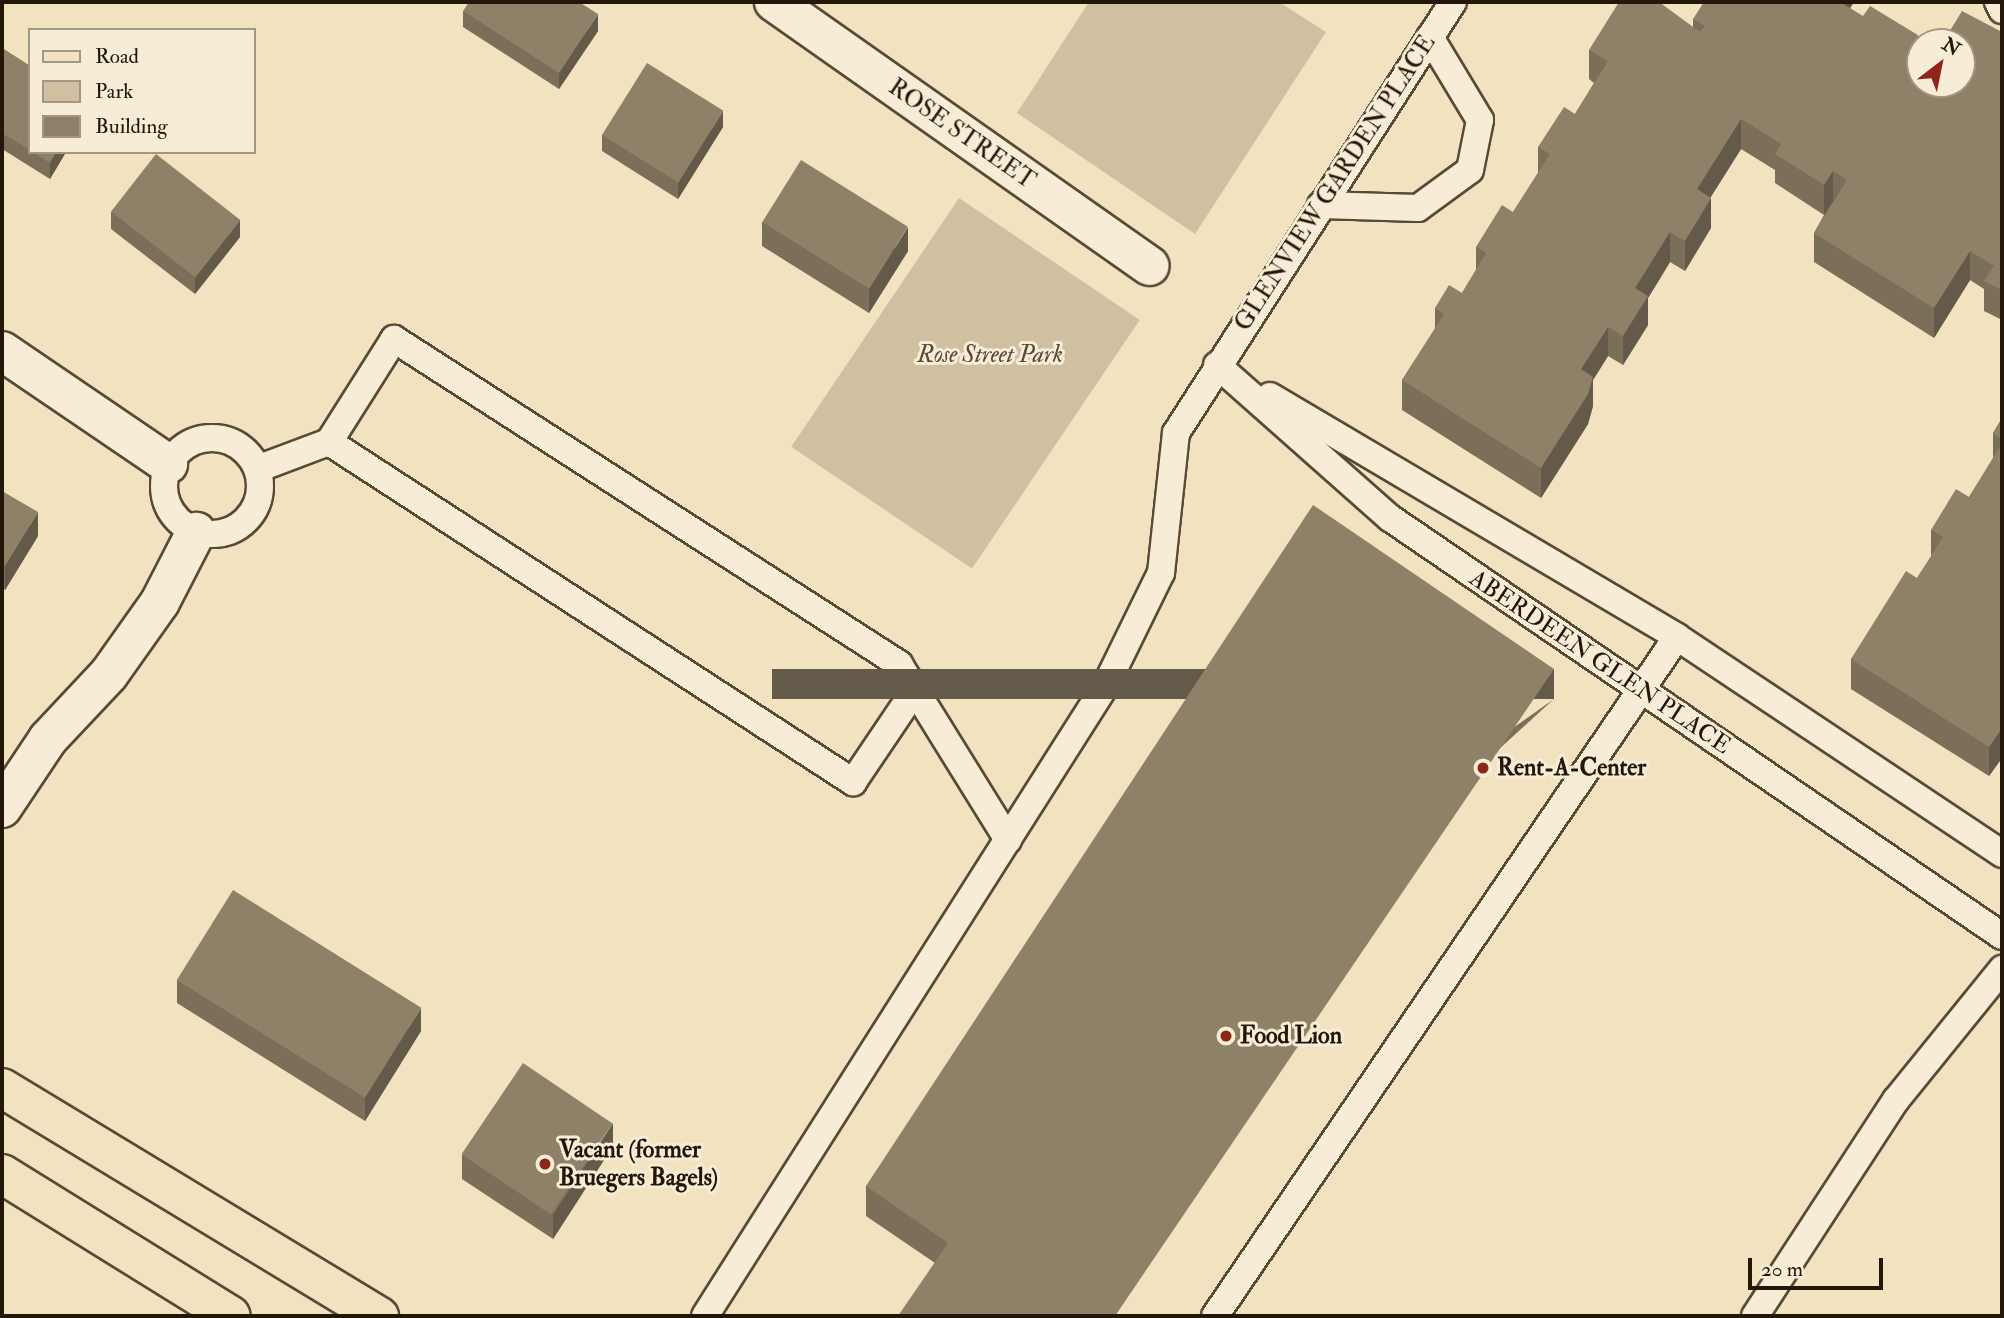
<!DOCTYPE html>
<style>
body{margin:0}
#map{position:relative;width:2004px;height:1318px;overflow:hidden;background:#f3e2c0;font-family:"IM FELL Double Pica",serif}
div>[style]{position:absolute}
.green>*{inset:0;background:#d0bfa1;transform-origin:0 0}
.roads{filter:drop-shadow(2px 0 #574a37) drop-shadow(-2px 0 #574a37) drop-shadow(0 2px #574a37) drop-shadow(0 -2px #574a37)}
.service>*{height:26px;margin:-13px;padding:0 13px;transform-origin:13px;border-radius:13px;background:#f7ecd6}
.service>.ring{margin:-13px;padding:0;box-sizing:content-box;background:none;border:26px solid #f7ecd6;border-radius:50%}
.minor>*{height:38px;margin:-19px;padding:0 19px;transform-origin:19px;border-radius:19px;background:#f7ecd6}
.primary>*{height:38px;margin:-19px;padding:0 19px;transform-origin:19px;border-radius:19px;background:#f3e2c0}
.wall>*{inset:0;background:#7b6f59}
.shaded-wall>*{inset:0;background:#645a49;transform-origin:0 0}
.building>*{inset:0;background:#8f8168;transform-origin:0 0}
.dots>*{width:19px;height:19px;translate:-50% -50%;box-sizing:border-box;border:4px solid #f7ecd6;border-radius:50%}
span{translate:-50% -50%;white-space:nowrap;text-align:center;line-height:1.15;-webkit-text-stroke:6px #f7ecd6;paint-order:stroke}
.street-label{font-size:24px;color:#231709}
.park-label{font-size:24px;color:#574937;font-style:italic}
.poi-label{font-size:24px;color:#231709;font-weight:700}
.left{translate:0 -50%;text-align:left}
.frame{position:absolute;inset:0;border:4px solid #231709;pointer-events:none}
.legend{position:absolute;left:28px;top:28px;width:228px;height:126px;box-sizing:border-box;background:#f7ecd6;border:2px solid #a29784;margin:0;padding:9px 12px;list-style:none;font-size:21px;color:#231709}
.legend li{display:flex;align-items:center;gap:14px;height:35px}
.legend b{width:35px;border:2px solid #a29784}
.north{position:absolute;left:1906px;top:28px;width:70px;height:70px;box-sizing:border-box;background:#f7ecd6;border:2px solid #a29784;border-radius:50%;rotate:32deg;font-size:19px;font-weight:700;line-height:28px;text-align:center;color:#231709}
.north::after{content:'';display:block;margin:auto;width:24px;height:32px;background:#8f2418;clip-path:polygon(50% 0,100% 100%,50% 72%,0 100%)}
.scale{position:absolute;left:1748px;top:1258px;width:135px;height:32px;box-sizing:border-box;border:4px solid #231709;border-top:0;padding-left:9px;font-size:21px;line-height:24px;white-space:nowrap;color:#231709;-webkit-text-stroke:5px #f7ecd6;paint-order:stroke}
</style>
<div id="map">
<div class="green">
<i style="clip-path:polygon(1089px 2px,1279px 2px,1326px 32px,1195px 234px,1017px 113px)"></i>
<i style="left:959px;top:198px;width:218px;height:300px;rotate:34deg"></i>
</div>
<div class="roads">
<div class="service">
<i style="left:1998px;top:2px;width:9px;rotate:63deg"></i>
<i style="left:1321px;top:205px;width:97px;rotate:1.8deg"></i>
<i style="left:1418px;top:208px;width:64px;rotate:-36.2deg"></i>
<i style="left:1470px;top:170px;width:51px;rotate:-78.7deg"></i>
<i style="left:1480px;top:120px;width:97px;rotate:-121.1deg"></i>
<i style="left:1217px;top:365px;width:231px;rotate:41.5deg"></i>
<i style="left:1390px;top:518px;width:741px;rotate:34.33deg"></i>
<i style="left:1270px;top:396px;width:473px;rotate:30.6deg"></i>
<i style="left:1677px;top:637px;width:391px;rotate:33.7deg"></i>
<i class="ring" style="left:164px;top:438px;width:70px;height:70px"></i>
<i style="left:329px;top:442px;width:625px;rotate:32.98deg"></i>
<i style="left:853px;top:782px;width:111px;rotate:-56deg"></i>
<i style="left:257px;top:469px;width:77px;rotate:-20.6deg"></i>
<i style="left:329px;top:442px;width:122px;rotate:-57.7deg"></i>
<i style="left:394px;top:339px;width:601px;rotate:32.76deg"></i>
<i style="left:899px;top:664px;width:207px;rotate:58.2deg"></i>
<i style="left:705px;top:1316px;width:750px;rotate:-57.58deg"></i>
<i style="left:1107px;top:683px;width:123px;rotate:-63.9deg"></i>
<i style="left:1161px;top:573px;width:141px;rotate:-83.9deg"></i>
<i style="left:1176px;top:433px;width:512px;rotate:-57.27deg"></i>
<i style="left:1215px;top:1316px;width:821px;rotate:-55.77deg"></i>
<i style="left:1755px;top:1316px;width:258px;rotate:-56.9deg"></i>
<i style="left:1896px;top:1100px;width:169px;rotate:-51deg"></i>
</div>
<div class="minor">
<i style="left:774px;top:2px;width:459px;rotate:35.1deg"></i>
<i style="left:2px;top:351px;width:201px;rotate:34.2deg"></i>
<i style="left:2px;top:808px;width:83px;rotate:-56.3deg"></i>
<i style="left:48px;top:739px;width:89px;rotate:-46.8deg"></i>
<i style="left:109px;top:674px;width:88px;rotate:-54.7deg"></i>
<i style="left:160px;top:602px;width:79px;rotate:-62.8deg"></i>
</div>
<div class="primary">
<i style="left:2px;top:1088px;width:441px;rotate:31.2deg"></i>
<i style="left:2px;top:1174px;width:269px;rotate:31.8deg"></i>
</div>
</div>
<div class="wall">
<i style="clip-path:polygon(1850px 8px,1918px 59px,1920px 84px,2002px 32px,2002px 320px,1984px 311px,1984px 289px,1970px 280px,1934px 338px,1814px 262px,1814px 233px,1824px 215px,1775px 183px,1775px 170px,1741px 149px,1710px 198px,1711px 228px,1685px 271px,1670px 262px,1648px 298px,1648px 325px,1623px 365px,1608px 356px,1593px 380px,1593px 406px,1588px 424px,1541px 498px,1402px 410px,1402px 380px,1435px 329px,1435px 308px,1462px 293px,1476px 270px,1476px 247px,1513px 212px,1538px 173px,1538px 147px,1575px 114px,1594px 83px,1589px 79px,1589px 50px,1693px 27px,1693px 19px)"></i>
<i style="clip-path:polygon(463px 11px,598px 31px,559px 89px,463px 27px)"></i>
<i style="clip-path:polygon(2px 48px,30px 66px,30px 152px,66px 152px,50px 179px,2px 149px)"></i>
<i style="clip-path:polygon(723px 127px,678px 199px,602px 151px,602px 135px)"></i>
<i style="clip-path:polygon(111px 212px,240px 237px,195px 294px,111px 229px)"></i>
<i style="clip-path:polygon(762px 222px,908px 251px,869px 313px,762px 246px)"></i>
<i style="clip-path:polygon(2002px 418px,2002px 758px,1989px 776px,1851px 689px,1851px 659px,1917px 578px,1931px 557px,1931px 530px,1969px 497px,1993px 459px,1993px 433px)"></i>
<i style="clip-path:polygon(2px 491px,38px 536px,5px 590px,2px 587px)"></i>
<i style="clip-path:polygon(1554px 699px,935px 1263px,866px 1216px,866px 1186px)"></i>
<i style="clip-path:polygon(177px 980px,421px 1031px,365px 1121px,177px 1003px)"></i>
<i style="clip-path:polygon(613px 1146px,553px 1239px,462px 1179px,462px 1155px)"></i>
</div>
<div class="shaded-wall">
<i style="clip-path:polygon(1837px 2px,1854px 2px,1837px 29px)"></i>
<i style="clip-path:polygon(598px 14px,598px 31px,559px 89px,559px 73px)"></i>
<i style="clip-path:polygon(1918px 35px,1918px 65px,1907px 53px)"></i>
<i style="clip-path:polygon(723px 111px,723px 127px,678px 199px,678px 183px)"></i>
<i style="clip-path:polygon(1741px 119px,1741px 149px,1697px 219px,1697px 189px)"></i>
<i style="clip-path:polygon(56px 152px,66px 152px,50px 179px,50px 163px)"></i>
<i style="clip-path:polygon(1833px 171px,1833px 201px,1824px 215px,1824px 185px)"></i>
<i style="clip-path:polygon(1711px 198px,1711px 228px,1685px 271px,1685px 241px)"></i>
<i style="clip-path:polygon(240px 220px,240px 237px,195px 294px,195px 278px)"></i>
<i style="clip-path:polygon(908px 227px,908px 251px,869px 313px,869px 289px)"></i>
<i style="clip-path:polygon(1670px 232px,1670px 262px,1648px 298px,1648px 325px,1623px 365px,1623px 336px,1635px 288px)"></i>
<i style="clip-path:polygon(1970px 251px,1970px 280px,1934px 338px,1934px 308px)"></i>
<i style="clip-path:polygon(1608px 327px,1608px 356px,1593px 380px,1593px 406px,1588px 424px,1541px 498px,1541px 468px,1581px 369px)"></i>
<i style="clip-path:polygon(38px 512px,38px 536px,5px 590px,5px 566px)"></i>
<i style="left:1554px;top:669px;width:30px;height:782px;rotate:90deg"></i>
<i style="clip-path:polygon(2002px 728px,2002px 758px,1989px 776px,1989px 747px)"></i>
<i style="clip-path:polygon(421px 1008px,421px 1031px,365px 1121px,365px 1097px)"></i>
<i style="clip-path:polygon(613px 1123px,613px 1146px,553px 1239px,553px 1215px)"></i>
</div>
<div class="building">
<i style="clip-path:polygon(469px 2px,579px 2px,598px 14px,559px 73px,463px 11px)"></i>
<i style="clip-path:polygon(1619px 2px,1659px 2px,1700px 32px,1705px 26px,1693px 19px,1704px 2px,1840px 2px,1863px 16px,1870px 6px,1918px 35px,1907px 53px,1920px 60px,1920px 84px,1962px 84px,1962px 42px,1943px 42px,1962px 11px,2002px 32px,2002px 290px,1984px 281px,1994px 266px,1970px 251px,1934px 308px,1814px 233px,1847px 180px,1833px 171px,1824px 185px,1775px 154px,1781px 144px,1741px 119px,1697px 189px,1711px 198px,1685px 241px,1670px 232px,1635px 288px,1648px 296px,1623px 336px,1608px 327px,1581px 369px,1593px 377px,1588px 394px,1541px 468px,1402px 380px,1444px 314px,1435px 308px,1449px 285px,1462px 293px,1486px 253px,1476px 247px,1502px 205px,1513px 212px,1550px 154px,1538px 147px,1564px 107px,1575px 114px,1608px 61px,1589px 50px)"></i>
<i style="clip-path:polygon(2px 48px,30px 66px,30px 150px,2px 133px)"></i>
<i style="left:647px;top:63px;width:90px;height:85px;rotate:32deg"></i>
<i style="clip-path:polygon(33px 152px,56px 152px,50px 163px)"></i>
<i style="left:156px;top:154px;width:107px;height:73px;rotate:38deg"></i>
<i style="left:801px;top:160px;width:126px;height:73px;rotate:32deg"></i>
<i style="clip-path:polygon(2002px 418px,2002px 440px,1993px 433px)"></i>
<i style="clip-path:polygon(2002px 443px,2002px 728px,1989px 747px,1851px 659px,1906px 571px,1917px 578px,1943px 537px,1931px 530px,1956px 489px,1969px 497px)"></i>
<i style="clip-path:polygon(2px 491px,38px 512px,5px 566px,2px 564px)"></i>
<i style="clip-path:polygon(1313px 505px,1554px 669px,1115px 1316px,898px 1316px,948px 1243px,866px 1186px)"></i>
<i style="left:233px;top:890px;width:222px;height:106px;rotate:32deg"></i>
<i style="left:523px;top:1063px;width:108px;height:110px;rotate:34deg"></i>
</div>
<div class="dots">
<i style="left:1483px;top:768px;background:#8f2418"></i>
<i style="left:1226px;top:1036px;background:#8f2418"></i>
<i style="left:545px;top:1164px;background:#8f2418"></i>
</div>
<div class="street-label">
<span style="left:962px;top:134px;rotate:35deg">ROSE STREET</span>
<span style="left:1335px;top:183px;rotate:-57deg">GLENVIEW GARDEN PLACE</span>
<span style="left:1600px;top:662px;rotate:34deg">ABERDEEN GLEN PLACE</span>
</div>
<div class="park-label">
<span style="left:990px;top:355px">Rose Street Park</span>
</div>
<div class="poi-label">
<span class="left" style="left:1497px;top:768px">Rent-A-Center</span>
<span class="left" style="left:1240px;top:1036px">Food Lion</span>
<span class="left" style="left:559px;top:1164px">Vacant (former<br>Bruegers Bagels)</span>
</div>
<div class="frame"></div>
<ul class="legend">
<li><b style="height:9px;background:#f3e2c0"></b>Road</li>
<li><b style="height:19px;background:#d0bfa1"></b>Park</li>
<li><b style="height:19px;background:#8f8168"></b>Building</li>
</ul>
<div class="north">N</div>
<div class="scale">20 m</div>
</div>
